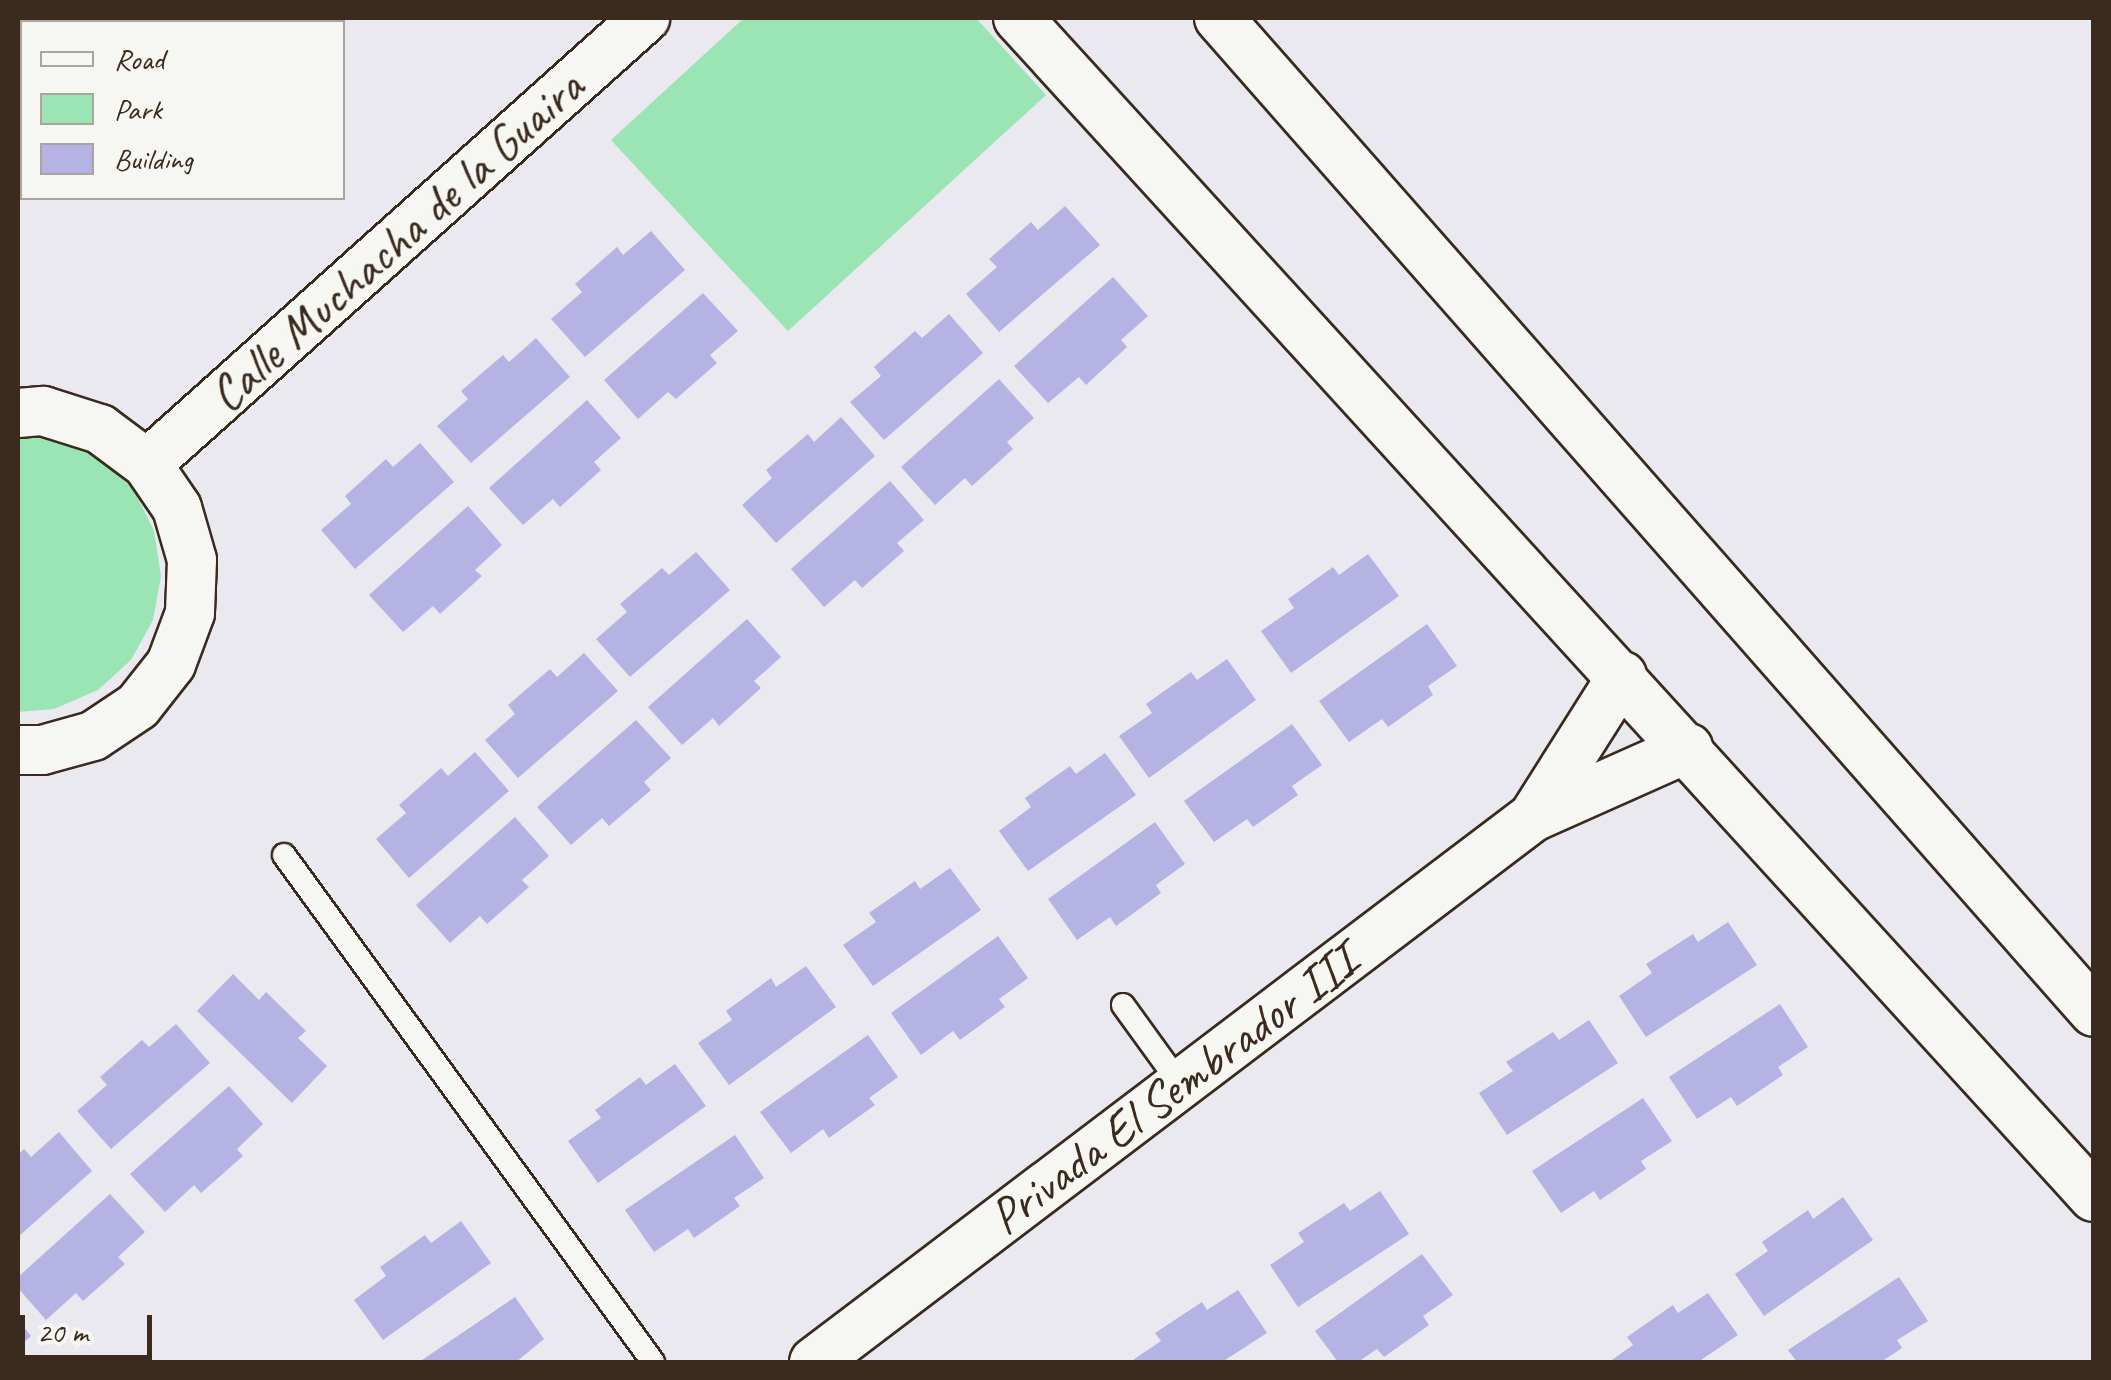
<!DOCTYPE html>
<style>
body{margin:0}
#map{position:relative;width:2111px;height:1380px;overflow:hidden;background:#e9e9ef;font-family:Caveat,sans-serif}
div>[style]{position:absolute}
.green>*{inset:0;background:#9be4b3}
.building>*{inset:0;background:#b5b3e4}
.roads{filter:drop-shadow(2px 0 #3b2a1e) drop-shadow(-2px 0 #3b2a1e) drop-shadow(0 2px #3b2a1e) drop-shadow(0 -2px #3b2a1e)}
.service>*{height:22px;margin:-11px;padding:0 11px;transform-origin:11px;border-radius:11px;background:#f6f6f2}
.minor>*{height:48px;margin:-24px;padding:0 24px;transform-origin:24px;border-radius:24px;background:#f6f6f2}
span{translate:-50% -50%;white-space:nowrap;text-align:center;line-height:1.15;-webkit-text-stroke:8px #f6f6f2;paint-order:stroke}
.street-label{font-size:50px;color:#3b2a1e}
.frame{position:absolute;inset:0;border:20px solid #3b2a1e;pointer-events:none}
.legend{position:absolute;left:20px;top:20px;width:325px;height:180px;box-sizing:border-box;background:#f6f6f2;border:2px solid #aba49d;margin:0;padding:12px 18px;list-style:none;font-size:30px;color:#3b2a1e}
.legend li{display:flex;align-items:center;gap:20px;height:50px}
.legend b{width:50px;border:2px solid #aba49d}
.scale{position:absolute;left:20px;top:1315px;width:132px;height:45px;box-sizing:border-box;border:5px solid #3b2a1e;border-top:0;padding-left:12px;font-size:30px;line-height:35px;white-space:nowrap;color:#3b2a1e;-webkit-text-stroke:8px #f6f6f2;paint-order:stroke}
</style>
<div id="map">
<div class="green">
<i style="clip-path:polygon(744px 18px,976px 18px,1046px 95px,788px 331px,611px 140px)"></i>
<i style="clip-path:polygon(18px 434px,61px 439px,102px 459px,134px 490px,154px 531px,161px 576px,153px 620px,131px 660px,98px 690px,54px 709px,18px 712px)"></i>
</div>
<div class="building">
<i style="clip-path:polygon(1065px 206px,1100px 245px,999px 332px,966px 294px,997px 267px,989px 259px,1031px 222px,1038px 230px)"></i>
<i style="clip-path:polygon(651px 231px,685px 270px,585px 357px,551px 319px,582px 292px,575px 284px,617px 247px,623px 255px)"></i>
<i style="clip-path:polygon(1113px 277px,1148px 316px,1121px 340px,1127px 347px,1086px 385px,1079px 377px,1048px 403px,1014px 366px)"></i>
<i style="clip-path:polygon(703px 293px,738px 331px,710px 355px,717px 363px,676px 399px,668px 392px,638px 419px,604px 380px)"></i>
<i style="clip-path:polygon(949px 314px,983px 353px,884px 440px,850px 402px,881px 376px,874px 367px,915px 331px,922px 338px)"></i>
<i style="clip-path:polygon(536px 338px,570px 377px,471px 463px,437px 426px,468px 399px,461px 391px,503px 355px,509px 362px)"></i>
<i style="clip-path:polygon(999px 379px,1034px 418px,1007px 442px,1013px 449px,972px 486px,965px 478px,935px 505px,901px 467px)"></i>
<i style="clip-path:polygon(587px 400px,621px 438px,594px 462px,601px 470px,560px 507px,553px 499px,523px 525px,489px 488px)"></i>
<i style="clip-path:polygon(841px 417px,875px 456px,776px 543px,742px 505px,772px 478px,766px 470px,808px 434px,814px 442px)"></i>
<i style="clip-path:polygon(420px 443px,454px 482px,355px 569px,321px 530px,351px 504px,345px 496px,386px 459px,393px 467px)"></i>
<i style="clip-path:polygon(890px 481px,924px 520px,897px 543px,904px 551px,862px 588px,855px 580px,824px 607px,791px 569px)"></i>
<i style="clip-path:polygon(468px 506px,502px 545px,475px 570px,482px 576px,440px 614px,433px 606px,403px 632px,369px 595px)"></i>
<i style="clip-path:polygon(696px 552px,730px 590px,630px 677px,596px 639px,627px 612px,620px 604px,662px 568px,669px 575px)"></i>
<i style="clip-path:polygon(1368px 554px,1399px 596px,1291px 673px,1261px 631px,1294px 608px,1288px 599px,1333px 567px,1339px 575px)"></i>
<i style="clip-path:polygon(747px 619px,781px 657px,754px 681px,761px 688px,719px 726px,713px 718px,682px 745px,648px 707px)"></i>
<i style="clip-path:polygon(1427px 624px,1457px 666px,1428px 686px,1433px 695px,1388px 727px,1382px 719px,1349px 742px,1319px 701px)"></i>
<i style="clip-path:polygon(584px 653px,618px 691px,518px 778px,485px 740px,515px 714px,508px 705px,550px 669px,557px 677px)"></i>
<i style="clip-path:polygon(1227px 659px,1256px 700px,1149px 778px,1119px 736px,1152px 713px,1146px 704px,1191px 672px,1197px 680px)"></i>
<i style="clip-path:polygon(636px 720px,671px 758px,644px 782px,651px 790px,609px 826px,602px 818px,571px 845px,537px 807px)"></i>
<i style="clip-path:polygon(1292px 724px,1322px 765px,1292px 786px,1298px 795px,1253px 827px,1247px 819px,1214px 842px,1184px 801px)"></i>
<i style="clip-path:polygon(475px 752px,509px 791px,409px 878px,376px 839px,406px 813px,399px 805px,441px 768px,448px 776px)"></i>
<i style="clip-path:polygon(1105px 753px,1136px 795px,1028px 871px,999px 831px,1031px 807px,1025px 798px,1070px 766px,1076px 774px)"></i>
<i style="clip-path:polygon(515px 817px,549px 856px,522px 880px,529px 887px,487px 924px,480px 916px,450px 943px,416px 905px)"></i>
<i style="clip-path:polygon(1155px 822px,1185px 864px,1156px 885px,1161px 893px,1116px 926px,1110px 917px,1077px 940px,1048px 899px)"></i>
<i style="clip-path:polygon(950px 868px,981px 910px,873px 986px,843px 945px,876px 922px,869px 913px,915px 881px,920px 889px)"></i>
<i style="clip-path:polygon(1728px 922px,1757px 965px,1646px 1037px,1619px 996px,1652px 973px,1646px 964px,1693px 934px,1698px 942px)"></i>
<i style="clip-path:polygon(998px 936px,1028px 978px,999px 999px,1005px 1007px,960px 1040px,953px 1031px,921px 1055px,891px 1013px)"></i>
<i style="clip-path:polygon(806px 966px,836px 1007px,729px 1085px,698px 1043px,732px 1020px,726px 1011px,771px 978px,776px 987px)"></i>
<i style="clip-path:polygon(233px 974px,259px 1000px,266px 992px,306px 1031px,298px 1038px,327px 1066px,292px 1103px,197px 1011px)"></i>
<i style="clip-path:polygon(1780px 1004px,1808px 1047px,1778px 1067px,1783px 1075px,1737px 1106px,1731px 1097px,1697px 1119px,1669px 1077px)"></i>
<i style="clip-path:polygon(1589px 1020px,1618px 1063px,1507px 1135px,1479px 1093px,1513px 1071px,1506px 1062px,1553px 1032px,1559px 1040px)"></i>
<i style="clip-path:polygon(176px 1024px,210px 1063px,111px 1149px,77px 1111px,107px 1085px,100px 1077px,142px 1040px,149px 1047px)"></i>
<i style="clip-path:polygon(868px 1035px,898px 1077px,869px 1098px,875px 1105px,829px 1138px,823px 1129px,791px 1153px,760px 1112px)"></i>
<i style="clip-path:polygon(675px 1064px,706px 1106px,598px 1183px,568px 1141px,601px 1118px,595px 1110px,640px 1077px,646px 1085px)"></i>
<i style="clip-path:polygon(229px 1086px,263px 1124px,237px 1149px,243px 1156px,201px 1193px,194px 1185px,165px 1212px,130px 1174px)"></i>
<i style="clip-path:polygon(1643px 1098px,1672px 1141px,1641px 1161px,1646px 1169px,1600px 1200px,1594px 1191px,1561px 1213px,1532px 1171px)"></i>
<i style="clip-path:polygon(59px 1132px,92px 1171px,18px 1237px,18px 1155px,24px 1149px,31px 1157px)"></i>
<i style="clip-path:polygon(735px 1135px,764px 1178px,734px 1198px,740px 1206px,694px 1238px,688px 1229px,654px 1252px,625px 1210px)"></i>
<i style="clip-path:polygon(1380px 1191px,1409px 1234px,1298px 1307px,1270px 1265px,1304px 1242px,1298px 1233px,1344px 1203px,1350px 1211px)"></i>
<i style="clip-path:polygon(110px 1194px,145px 1232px,118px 1257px,125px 1264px,83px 1301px,76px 1293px,46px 1320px,18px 1288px,18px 1277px)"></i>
<i style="clip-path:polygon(1843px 1197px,1873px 1240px,1764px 1316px,1735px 1274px,1768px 1251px,1762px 1242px,1808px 1210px,1813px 1219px)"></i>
<i style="clip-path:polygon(461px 1221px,491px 1263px,383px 1340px,354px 1300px,386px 1276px,380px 1267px,425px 1235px,431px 1243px)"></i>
<i style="clip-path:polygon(1422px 1254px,1453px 1295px,1423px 1316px,1429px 1325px,1384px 1357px,1377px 1349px,1358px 1362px,1338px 1362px,1315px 1331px)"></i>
<i style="clip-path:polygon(1899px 1277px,1928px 1321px,1897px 1340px,1902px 1348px,1881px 1362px,1797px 1362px,1788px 1350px)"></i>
<i style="clip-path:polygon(1238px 1290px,1267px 1333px,1222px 1362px,1130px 1362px,1161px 1341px,1155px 1333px,1202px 1302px,1207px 1310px)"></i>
<i style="clip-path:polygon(1708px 1293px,1738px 1335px,1698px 1362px,1609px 1362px,1633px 1345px,1627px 1337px,1673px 1305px,1678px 1313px)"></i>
<i style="clip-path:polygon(515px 1297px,544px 1339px,516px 1362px,419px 1362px)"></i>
<i style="clip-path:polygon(18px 1320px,31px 1336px,18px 1348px)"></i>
</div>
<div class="roads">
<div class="service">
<i style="left:284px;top:855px;width:627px;rotate:53.95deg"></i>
<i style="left:1123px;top:1005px;width:102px;rotate:54.1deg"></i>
</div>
<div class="minor">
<i style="left:1018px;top:18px;width:1596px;rotate:47.62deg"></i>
<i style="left:1219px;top:18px;width:1324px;rotate:48.64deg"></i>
<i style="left:18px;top:413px;width:25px;rotate:-5deg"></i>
<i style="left:43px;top:411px;width:60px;rotate:17.5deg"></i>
<i style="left:100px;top:429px;width:59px;rotate:36.7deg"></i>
<i style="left:147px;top:464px;width:53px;rotate:55.7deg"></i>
<i style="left:177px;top:508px;width:54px;rotate:73.9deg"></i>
<i style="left:192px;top:560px;width:53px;rotate:92.2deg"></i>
<i style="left:190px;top:613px;width:54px;rotate:110.4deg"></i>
<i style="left:171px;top:664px;width:53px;rotate:128.2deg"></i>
<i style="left:138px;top:706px;width:54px;rotate:146.3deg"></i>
<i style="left:93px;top:736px;width:53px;rotate:164.6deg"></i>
<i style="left:42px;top:750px;width:24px;rotate:180deg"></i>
<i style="left:147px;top:464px;width:669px;rotate:-41.85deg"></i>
<i style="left:1533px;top:817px;width:167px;rotate:-57.7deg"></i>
<i style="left:814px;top:1362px;width:902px;rotate:-37.16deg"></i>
<i style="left:1533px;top:817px;width:170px;rotate:-24deg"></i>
</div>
</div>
<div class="street-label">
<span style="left:396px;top:241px;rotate:-42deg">Calle Muchacha de la Guaira</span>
<span style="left:1173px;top:1089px;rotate:-37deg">Privada El Sembrador III</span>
</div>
<div class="frame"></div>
<ul class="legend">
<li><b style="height:12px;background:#f6f6f2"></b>Road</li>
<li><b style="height:28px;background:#9be4b3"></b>Park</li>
<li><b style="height:28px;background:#b5b3e4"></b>Building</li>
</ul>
<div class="scale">20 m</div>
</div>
